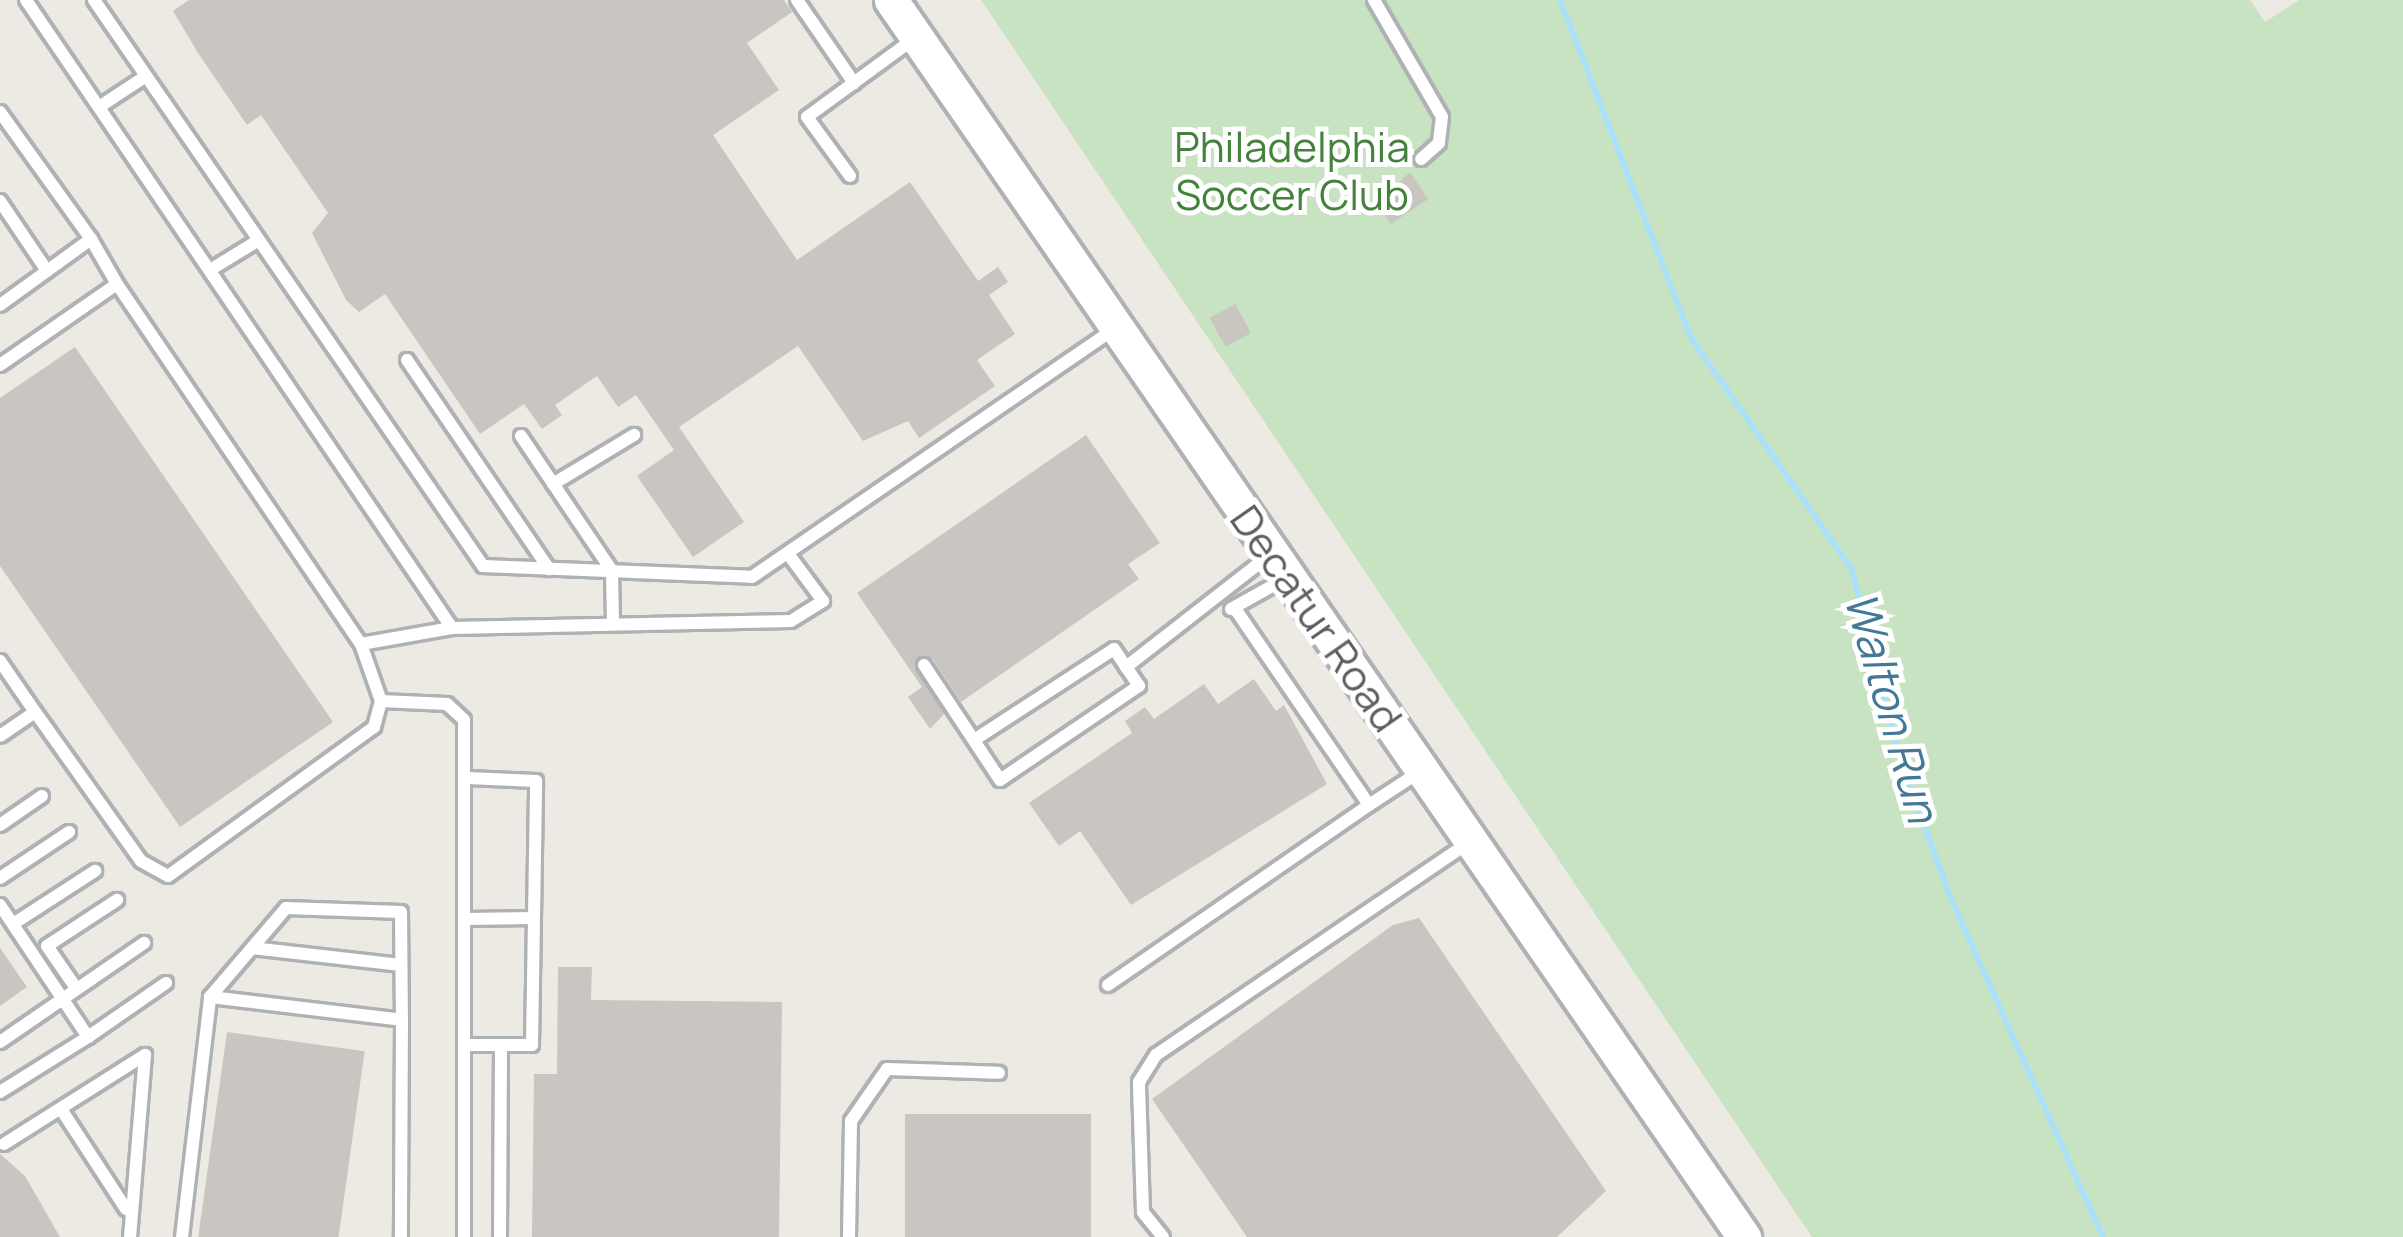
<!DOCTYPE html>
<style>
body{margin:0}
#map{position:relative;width:2403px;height:1237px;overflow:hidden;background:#edeae4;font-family:Manrope,sans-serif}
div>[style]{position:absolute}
.green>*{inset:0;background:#c7e3c2}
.stream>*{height:6px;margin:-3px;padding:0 3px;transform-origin:3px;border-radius:3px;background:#aae1f8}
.building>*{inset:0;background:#c9c5c0;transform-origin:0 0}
.roads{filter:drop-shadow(3px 0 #afb2b5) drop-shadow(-3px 0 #afb2b5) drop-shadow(0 3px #afb2b5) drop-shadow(0 -3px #afb2b5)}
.lane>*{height:12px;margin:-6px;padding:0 6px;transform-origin:6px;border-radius:6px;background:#fff}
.secondary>*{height:33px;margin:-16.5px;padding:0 16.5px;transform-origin:16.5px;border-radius:16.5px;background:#fff}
span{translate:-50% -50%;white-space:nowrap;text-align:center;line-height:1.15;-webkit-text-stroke:10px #fff;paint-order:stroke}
.park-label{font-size:42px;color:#44823c}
.street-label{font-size:42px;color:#5c6063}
.water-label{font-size:45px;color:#427997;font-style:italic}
</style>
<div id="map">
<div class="green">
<i style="clip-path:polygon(981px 0,2250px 0,2265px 22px,2299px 0,2403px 0,2403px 1237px,1812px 1237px)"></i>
</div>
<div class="stream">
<i style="left:1560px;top:0;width:362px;rotate:68.8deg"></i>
<i style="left:1691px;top:338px;width:282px;rotate:55.2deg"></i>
<i style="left:1852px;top:570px;width:198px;rotate:75.7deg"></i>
<i style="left:1901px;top:762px;width:148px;rotate:69.9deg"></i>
<i style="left:1952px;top:901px;width:368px;rotate:65.8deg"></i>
</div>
<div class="building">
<i style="clip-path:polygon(189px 0,784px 0,792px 12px,747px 43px,779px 90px,713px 135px,797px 260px,910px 182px,978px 281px,998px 267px,1008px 282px,989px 295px,1015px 334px,977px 360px,995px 386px,919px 438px,908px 421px,863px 441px,798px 346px,679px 427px,744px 522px,693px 557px,637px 476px,674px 450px,636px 395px,618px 407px,597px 376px,555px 405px,562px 415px,542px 429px,524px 404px,480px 434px,385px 294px,359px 312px,346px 300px,312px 233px,328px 213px,261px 115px,247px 125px,198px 53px,173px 11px)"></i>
<i style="clip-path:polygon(1410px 172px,1428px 199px,1391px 224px,1377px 204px)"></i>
<i style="left:1235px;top:304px;width:33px;height:29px;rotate:61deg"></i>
<i style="clip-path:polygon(75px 347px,333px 722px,180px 827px,0 566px,0 398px)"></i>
<i style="clip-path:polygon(1086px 435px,1160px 543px,1128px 564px,1139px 579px,961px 702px,932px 658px,917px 657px,944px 714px,930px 729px,908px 697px,922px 687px,857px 593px)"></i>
<i style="clip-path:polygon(1254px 679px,1276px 711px,1284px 705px,1327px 784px,1131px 905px,1080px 831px,1059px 846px,1029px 803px,1132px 733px,1125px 721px,1145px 707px,1154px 719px,1204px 684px,1218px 704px)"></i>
<i style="clip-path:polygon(1419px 918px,1606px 1191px,1557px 1237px,1247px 1237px,1152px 1099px,1393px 925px)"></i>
<i style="clip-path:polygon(0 948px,27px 987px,0 1006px)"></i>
<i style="clip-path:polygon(558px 967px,592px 967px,591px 1000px,782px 1002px,779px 1237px,532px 1237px,534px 1074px,557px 1074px)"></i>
<i style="left:227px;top:1032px;width:139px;height:207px;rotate:8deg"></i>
<i style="left:905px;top:1114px;width:186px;height:123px"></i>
<i style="clip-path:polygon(0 1154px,25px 1176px,60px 1237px,0 1237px)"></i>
</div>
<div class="roads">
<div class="lane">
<i style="left:26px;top:0;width:759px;rotate:55.85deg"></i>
<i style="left:452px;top:628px;width:339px;rotate:-1.2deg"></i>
<i style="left:791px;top:621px;width:38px;rotate:-32deg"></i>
<i style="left:823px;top:601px;width:57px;rotate:-126.5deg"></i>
<i style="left:94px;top:0;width:687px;rotate:55.5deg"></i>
<i style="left:483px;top:566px;width:269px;rotate:2.3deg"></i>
<i style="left:752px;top:577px;width:440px;rotate:-34.4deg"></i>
<i style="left:797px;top:0;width:101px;rotate:55.5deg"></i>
<i style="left:1374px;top:0;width:135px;rotate:59.8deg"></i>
<i style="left:1442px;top:117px;width:26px;rotate:97deg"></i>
<i style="left:1439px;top:143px;width:24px;rotate:138deg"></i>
<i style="left:99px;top:107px;width:56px;rotate:-33.4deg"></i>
<i style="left:0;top:112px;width:156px;rotate:54.4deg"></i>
<i style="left:91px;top:239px;width:54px;rotate:144deg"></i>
<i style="left:850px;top:176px;width:73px;rotate:-126.1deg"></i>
<i style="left:807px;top:117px;width:134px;rotate:-36.2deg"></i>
<i style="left:0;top:201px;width:84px;rotate:56.1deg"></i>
<i style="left:47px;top:271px;width:58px;rotate:144.1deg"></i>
<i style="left:91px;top:239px;width:52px;rotate:60deg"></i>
<i style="left:210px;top:270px;width:57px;rotate:-31.5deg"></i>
<i style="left:407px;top:360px;width:253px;rotate:55.8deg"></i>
<i style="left:0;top:365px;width:142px;rotate:-34.7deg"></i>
<i style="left:117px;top:284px;width:435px;rotate:55.9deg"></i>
<i style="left:361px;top:644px;width:60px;rotate:70.7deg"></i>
<i style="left:381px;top:701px;width:27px;rotate:105deg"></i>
<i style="left:374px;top:727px;width:254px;rotate:144.1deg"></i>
<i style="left:168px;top:876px;width:31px;rotate:-151deg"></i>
<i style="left:141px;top:861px;width:183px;rotate:-125.4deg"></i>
<i style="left:521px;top:436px;width:163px;rotate:56deg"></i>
<i style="left:612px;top:571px;width:50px;rotate:88.9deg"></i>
<i style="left:553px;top:484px;width:95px;rotate:-31.2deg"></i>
<i style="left:1231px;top:609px;width:62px;rotate:-29.1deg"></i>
<i style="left:1236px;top:610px;width:236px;rotate:55.7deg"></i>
<i style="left:1369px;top:805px;width:62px;rotate:-33.2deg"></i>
<i style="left:361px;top:644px;width:92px;rotate:-10deg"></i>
<i style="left:0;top:661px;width:62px;rotate:55.5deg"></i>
<i style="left:35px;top:712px;width:42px;rotate:145.6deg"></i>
<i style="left:924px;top:665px;width:138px;rotate:56.5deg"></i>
<i style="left:1000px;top:780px;width:168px;rotate:-34.1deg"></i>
<i style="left:1139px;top:686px;width:23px;rotate:-124deg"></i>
<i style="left:1126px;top:667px;width:184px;rotate:-37.9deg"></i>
<i style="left:381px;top:701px;width:66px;rotate:2.6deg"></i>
<i style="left:447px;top:704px;width:23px;rotate:43deg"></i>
<i style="left:464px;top:720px;width:517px;rotate:90deg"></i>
<i style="left:974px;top:740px;width:167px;rotate:-33deg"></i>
<i style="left:1114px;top:649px;width:22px;rotate:56deg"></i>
<i style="left:0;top:825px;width:51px;rotate:-34.6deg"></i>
<i style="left:0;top:878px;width:83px;rotate:-33.7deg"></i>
<i style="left:0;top:905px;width:159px;rotate:56.3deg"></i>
<i style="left:88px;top:1037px;width:104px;rotate:148deg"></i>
<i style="left:466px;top:919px;width:68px;rotate:-0.8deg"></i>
<i style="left:13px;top:924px;width:98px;rotate:-32.9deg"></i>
<i style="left:252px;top:948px;width:150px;rotate:6.5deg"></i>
<i style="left:1108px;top:985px;width:317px;rotate:-34.6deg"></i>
<i style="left:76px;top:988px;width:51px;rotate:-124.6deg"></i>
<i style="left:47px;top:946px;width:84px;rotate:-33.3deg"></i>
<i style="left:210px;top:997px;width:117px;rotate:-49.5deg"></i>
<i style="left:286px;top:908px;width:115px;rotate:2deg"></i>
<i style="left:401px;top:912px;width:108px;rotate:89.5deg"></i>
<i style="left:88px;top:1037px;width:95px;rotate:-34.7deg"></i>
<i style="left:0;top:1042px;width:175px;rotate:-34.5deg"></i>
<i style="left:466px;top:1045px;width:66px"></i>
<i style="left:532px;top:1045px;width:264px;rotate:-89.1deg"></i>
<i style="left:536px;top:781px;width:69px;rotate:-177.5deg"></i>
<i style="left:61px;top:1109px;width:119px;rotate:57deg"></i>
<i style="left:4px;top:1144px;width:167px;rotate:-32.3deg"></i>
<i style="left:145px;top:1055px;width:183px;rotate:94.7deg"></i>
<i style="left:182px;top:1237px;width:242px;rotate:-83.3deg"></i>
<i style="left:210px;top:997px;width:193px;rotate:6.8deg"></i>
<i style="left:402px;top:1020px;width:217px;rotate:90.3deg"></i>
<i style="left:500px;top:1237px;width:192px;rotate:-89.7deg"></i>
<i style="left:849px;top:1237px;width:116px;rotate:-89deg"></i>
<i style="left:851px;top:1121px;width:63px;rotate:-55.3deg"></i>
<i style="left:887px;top:1069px;width:112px;rotate:2deg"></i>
<i style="left:1163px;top:1237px;width:32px;rotate:-129deg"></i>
<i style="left:1143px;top:1212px;width:130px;rotate:-91.8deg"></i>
<i style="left:1139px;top:1082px;width:32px;rotate:-58deg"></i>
<i style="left:1156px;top:1055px;width:379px;rotate:-34.2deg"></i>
</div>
<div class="secondary">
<i style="left:891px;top:0;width:1503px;rotate:55.41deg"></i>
</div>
</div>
<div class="park-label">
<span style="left:1292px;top:170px">Philadelphia<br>Soccer Club</span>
</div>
<div class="street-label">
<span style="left:1317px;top:618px;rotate:55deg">Decatur Road</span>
</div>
<div class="water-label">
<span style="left:1892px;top:707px;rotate:74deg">Walton Run</span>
</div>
</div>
